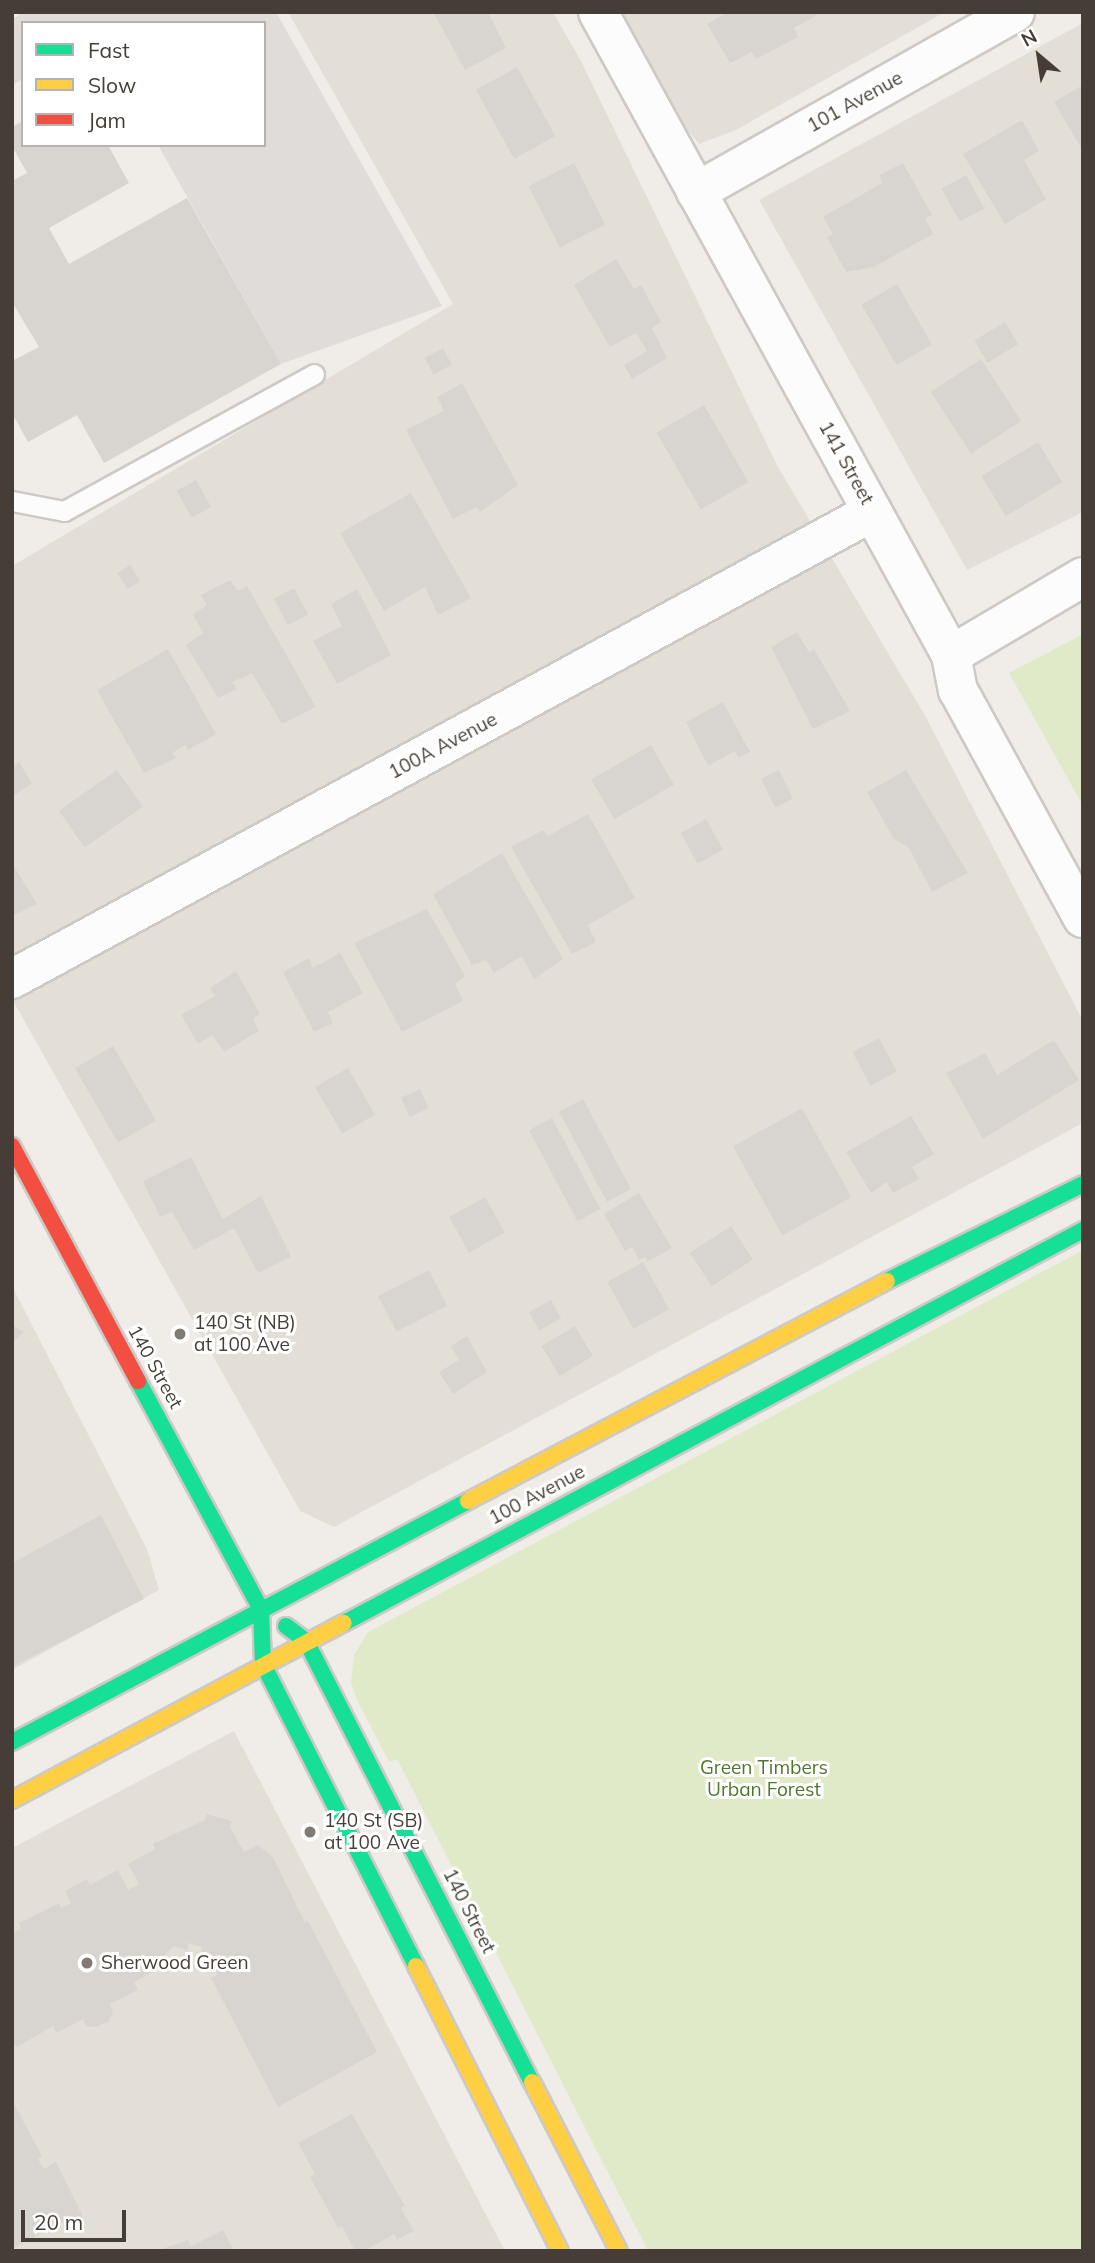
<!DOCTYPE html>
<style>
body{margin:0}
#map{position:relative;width:1095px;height:2263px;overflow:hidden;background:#f0ede9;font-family:Mulish,sans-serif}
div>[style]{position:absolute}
.residential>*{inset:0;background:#e4dfd6}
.green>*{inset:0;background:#e0eac9}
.parking>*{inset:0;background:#dfdcd9}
.building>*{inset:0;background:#d8d5d0;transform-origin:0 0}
.roads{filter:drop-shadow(2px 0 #cdc9c5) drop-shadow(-2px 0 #cdc9c5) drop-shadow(0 2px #cdc9c5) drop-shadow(0 -2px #cdc9c5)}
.lane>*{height:19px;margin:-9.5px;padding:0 9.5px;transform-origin:9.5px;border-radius:9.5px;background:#fdfcfc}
.street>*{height:38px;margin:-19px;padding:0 19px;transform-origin:19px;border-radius:19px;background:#fdfcfc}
.fast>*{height:16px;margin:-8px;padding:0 8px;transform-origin:8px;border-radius:8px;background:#16e098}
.slow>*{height:16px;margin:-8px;padding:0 8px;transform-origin:8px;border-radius:8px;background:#ffcf43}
.jam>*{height:16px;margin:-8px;padding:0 8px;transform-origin:8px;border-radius:8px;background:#f24e42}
.dots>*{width:19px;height:19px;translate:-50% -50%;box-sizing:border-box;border:4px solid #fff;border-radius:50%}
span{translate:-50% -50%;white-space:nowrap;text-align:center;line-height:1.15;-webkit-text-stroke:6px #fff;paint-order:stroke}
.street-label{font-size:19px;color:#463e36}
.poi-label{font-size:19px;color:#463e36}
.left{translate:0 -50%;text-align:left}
.park-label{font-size:19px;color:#4e7829}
.frame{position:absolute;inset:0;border:14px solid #463e36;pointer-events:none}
.legend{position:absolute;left:21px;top:21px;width:245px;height:126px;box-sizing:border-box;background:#fff;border:2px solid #b5b2af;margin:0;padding:9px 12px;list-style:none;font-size:21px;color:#463e36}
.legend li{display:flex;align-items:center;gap:14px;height:35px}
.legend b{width:35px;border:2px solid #b5b2af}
.north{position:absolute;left:1004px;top:21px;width:70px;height:70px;-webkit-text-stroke:5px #fff;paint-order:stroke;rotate:331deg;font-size:19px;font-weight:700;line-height:28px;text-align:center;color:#463e36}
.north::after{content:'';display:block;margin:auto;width:24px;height:32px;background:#463e36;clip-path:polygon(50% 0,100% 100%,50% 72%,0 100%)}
.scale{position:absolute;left:21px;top:2210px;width:105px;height:32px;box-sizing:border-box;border:4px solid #463e36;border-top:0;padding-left:9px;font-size:21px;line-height:24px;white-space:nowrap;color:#463e36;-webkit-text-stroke:5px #fff;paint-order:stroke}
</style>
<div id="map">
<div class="residential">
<i style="clip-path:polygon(288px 12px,553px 12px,581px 61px,777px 465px,927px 719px,1083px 1021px,1083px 1123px,334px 1527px,300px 1511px,12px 999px,12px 566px,453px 304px)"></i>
<i style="clip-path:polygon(620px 12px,945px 12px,736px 130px,699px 144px,683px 125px)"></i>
<i style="clip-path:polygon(1083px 23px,1083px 512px,967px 570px,759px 200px)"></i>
<i style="clip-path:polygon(12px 1286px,147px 1549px,159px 1590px,12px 1670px)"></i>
<i style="clip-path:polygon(234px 1731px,505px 2251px,12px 2251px,12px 1848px)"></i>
</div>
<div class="green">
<i style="clip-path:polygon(1083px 634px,1083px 806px,1009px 673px)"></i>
<i style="clip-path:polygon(1083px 1250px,1083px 2251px,648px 2251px,397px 1759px,389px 1762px,356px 1698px,351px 1682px,354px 1655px,368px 1632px)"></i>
</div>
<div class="parking">
<i style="clip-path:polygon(24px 12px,276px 12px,442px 306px,281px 364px,158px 145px,264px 145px,264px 23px,23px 23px,23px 79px,12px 85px,12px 19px)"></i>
</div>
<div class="building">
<i style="clip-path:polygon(433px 12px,488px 12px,506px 48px,465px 70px)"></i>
<i style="clip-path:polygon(728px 12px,816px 12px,817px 15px,794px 28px,798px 37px,756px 59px,752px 52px,730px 63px,707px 24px)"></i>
<i style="left:517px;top:67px;width:79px;height:47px;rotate:61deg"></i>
<i style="clip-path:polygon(1083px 85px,1083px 151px,1054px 102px)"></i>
<i style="clip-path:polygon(1022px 120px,1039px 151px,1024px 160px,1046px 199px,1005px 224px,963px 154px)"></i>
<i style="clip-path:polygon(23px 121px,23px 145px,108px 145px,129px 183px,49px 228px,69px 264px,187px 198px,281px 364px,104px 463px,77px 415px,28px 442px,12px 413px,12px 361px,39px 347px,12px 302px,12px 181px,27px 173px,12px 146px,12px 127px)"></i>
<i style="left:574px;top:163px;width:69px;height:51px;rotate:63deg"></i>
<i style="clip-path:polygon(903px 163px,932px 215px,925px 218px,933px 234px,874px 267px,846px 272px,827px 237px,833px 234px,823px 217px,882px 183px,879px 175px)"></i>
<i style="left:966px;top:175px;width:38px;height:28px;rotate:61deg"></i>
<i style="clip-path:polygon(616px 259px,634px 289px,641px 285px,661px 322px,652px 328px,667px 358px,632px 379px,624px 365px,647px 351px,636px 333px,610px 347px,574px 285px)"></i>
<i style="left:897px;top:284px;width:70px;height:41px;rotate:60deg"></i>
<i style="left:1005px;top:322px;width:26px;height:36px;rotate:59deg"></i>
<i style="left:443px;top:348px;width:19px;height:21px;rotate:62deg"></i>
<i style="left:981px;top:359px;width:74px;height:60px;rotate:57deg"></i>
<i style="clip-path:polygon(462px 383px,518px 485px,480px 512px,477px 507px,453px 519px,406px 430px,444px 411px,437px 397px)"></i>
<i style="left:704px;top:405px;width:89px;height:55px;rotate:60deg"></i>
<i style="left:1038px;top:442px;width:47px;height:66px;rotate:59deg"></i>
<i style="left:196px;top:480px;width:31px;height:22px;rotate:61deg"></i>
<i style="clip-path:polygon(411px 493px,471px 598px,438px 615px,425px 587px,384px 611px,340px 533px)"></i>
<i style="left:130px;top:565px;width:19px;height:15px;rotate:58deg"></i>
<i style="clip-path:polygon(230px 580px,238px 591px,247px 586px,316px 707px,282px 724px,252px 673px,232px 682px,237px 689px,218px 698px,186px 645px,203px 633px,193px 614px,207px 605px,201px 595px)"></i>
<i style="left:294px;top:588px;width:30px;height:23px;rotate:62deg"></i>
<i style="clip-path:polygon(357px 589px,391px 655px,337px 684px,313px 641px,342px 626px,331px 604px)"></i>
<i style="clip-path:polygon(797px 632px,809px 652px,814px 649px,850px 711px,813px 729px,771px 647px)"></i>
<i style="clip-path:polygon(168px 649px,216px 734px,188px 750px,186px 745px,172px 753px,176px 758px,144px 773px,97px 690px)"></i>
<i style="clip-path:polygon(723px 702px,750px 752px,738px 758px,735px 751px,708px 766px,686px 722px)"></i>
<i style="left:651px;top:745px;width:46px;height:69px;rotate:60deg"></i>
<i style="clip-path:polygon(19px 762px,32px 783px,12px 797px,12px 767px)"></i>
<i style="left:117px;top:770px;width:45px;height:71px;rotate:55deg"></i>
<i style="left:779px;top:770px;width:32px;height:20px;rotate:64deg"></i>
<i style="clip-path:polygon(906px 770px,968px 873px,932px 892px,909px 848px,894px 839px,867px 792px)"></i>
<i style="clip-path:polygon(588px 814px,635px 898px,588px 925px,596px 942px,572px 954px,511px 847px,543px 830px,548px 836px)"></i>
<i style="left:706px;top:819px;width:35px;height:29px;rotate:61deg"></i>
<i style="clip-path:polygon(502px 853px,563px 959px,534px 979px,522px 956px,494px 973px,486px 960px,472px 965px,433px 894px)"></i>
<i style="clip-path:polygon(12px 863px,37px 904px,12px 916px)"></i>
<i style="clip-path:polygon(427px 909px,465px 976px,455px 984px,463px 1001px,402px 1032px,354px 943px)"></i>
<i style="clip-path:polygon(340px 953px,363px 993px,328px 1012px,333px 1023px,314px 1032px,283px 972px,309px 958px,313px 968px)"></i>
<i style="clip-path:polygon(236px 971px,260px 1014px,253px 1019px,259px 1031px,224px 1052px,212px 1035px,198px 1044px,181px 1015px,215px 996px,210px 988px)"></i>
<i style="left:879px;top:1038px;width:38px;height:30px;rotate:62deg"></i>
<i style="clip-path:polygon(1054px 1040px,1079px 1080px,983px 1139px,946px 1073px,985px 1053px,997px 1075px)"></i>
<i style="left:113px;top:1046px;width:86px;height:44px;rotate:60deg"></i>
<i style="left:348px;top:1068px;width:54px;height:38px;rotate:60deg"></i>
<i style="left:420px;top:1089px;width:21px;height:21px;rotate:65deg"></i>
<i style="left:583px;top:1099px;width:102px;height:27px;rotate:62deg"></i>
<i style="left:802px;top:1108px;width:102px;height:79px;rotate:61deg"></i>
<i style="clip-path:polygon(911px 1116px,934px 1154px,912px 1167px,919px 1179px,893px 1193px,887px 1182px,871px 1193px,846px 1152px)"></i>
<i style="left:552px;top:1118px;width:103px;height:26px;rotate:62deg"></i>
<i style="clip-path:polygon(191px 1157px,223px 1219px,261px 1196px,291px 1257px,258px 1273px,234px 1228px,194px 1250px,172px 1212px,160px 1217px,143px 1181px)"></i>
<i style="clip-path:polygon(639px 1193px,672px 1248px,647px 1262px,646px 1257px,639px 1260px,633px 1247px,625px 1251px,604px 1214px)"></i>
<i style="left:485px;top:1197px;width:41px;height:41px;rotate:61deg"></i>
<i style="left:731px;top:1226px;width:40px;height:49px;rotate:57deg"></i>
<i style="left:643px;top:1262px;width:54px;height:41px;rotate:61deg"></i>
<i style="left:429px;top:1270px;width:40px;height:57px;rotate:63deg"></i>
<i style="left:551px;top:1300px;width:21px;height:25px;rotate:61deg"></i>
<i style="clip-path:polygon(12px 1325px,24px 1332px,12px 1343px)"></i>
<i style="left:575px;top:1326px;width:35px;height:39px;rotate:59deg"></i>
<i style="clip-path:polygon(467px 1336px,487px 1372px,453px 1394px,439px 1372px,459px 1360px,451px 1346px)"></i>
<i style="clip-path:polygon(101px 1515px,144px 1599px,12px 1667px,12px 1563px)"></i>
<i style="clip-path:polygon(207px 1814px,232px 1821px,230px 1827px,244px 1852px,258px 1845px,273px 1857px,305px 1923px,308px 1921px,377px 2052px,278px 2107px,211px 1978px,217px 1975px,215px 1958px,200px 1955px,202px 1947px,195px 1945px,189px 1943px,187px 1951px,174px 1946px,160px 1959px,163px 1966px,134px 1982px,138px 1990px,110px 2004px,113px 2011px,109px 2021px,97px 2027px,86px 2026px,83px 2019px,56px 2033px,53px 2026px,17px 2047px,12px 2043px,12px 1933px,21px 1929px,19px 1923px,59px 1903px,61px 1908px,71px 1903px,65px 1891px,87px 1879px,90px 1885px,118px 1870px,128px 1890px,139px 1884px,128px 1864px,155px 1849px,153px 1844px,205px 1820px)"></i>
<i style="clip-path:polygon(12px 2100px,42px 2156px,38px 2159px,44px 2169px,56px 2162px,83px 2217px,71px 2223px,69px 2219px,12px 2249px)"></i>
<i style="clip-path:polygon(352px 2114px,405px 2206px,401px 2208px,414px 2231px,397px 2240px,394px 2234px,364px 2251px,355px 2251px,342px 2226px,338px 2228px,310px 2177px,315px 2174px,298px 2143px)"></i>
<i style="clip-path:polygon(223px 2230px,234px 2251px,156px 2251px,188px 2240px,191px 2246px)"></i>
</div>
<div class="roads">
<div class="lane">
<i style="left:12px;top:501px;width:53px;rotate:10.9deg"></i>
<i style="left:64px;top:511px;width:285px;rotate:-28.7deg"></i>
</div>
<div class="street">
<i style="left:598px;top:12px;width:734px;rotate:61.23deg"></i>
<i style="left:951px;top:655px;width:36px;rotate:79deg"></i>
<i style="left:958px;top:690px;width:260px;rotate:61.3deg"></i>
<i style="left:696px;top:192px;width:366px;rotate:-29.4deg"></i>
<i style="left:951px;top:655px;width:153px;rotate:-30.6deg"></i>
<i style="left:12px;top:979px;width:979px;rotate:-28.5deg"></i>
</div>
<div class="fast">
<i style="left:887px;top:1281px;width:219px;rotate:-26.3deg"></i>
<i style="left:138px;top:1381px;width:259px;rotate:61.7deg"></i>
<i style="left:261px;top:1609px;width:55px;rotate:87.9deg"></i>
<i style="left:263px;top:1664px;width:339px;rotate:63.1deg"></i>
<i style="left:344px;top:1623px;width:837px;rotate:-28deg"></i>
<i style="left:286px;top:1626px;width:25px;rotate:37deg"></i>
<i style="left:306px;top:1641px;width:496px;rotate:62.9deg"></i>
<i style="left:12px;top:1742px;width:516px;rotate:-27.86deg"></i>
</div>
<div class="slow">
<i style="left:468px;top:1501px;width:473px;rotate:-27.7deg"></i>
<i style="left:12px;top:1800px;width:376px;rotate:-28.1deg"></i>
<i style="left:416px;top:1966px;width:319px;rotate:63.2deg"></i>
<i style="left:532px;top:2082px;width:190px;rotate:62.8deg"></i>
</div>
<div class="jam">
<i style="left:12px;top:1146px;width:267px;rotate:61.8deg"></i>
</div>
</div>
<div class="dots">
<i style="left:180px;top:1334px;background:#827b75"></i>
<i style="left:310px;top:1832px;background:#827b75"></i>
<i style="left:87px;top:1963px;background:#827b75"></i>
</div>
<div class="street-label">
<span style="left:855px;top:102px;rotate:-29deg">101 Avenue</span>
<span style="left:846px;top:463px;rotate:61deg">141 Street</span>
<span style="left:443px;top:746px;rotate:-28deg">100A Avenue</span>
<span style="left:155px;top:1367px;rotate:61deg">140 Street</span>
<span style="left:537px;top:1495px;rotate:-28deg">100 Avenue</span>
<span style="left:469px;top:1911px;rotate:63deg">140 Street</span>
</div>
<div class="poi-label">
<span class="left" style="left:194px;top:1334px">140 St (NB)<br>at 100 Ave</span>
<span class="left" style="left:324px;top:1832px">140 St (SB)<br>at 100 Ave</span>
<span class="left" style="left:101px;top:1963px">Sherwood Green</span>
</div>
<div class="park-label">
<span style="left:764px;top:1779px">Green Timbers<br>Urban Forest</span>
</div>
<div class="frame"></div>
<ul class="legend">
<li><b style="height:9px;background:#16e098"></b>Fast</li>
<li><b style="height:9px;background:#ffcf43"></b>Slow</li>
<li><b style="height:9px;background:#f24e42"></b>Jam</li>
</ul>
<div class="north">N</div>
<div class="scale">20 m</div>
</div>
